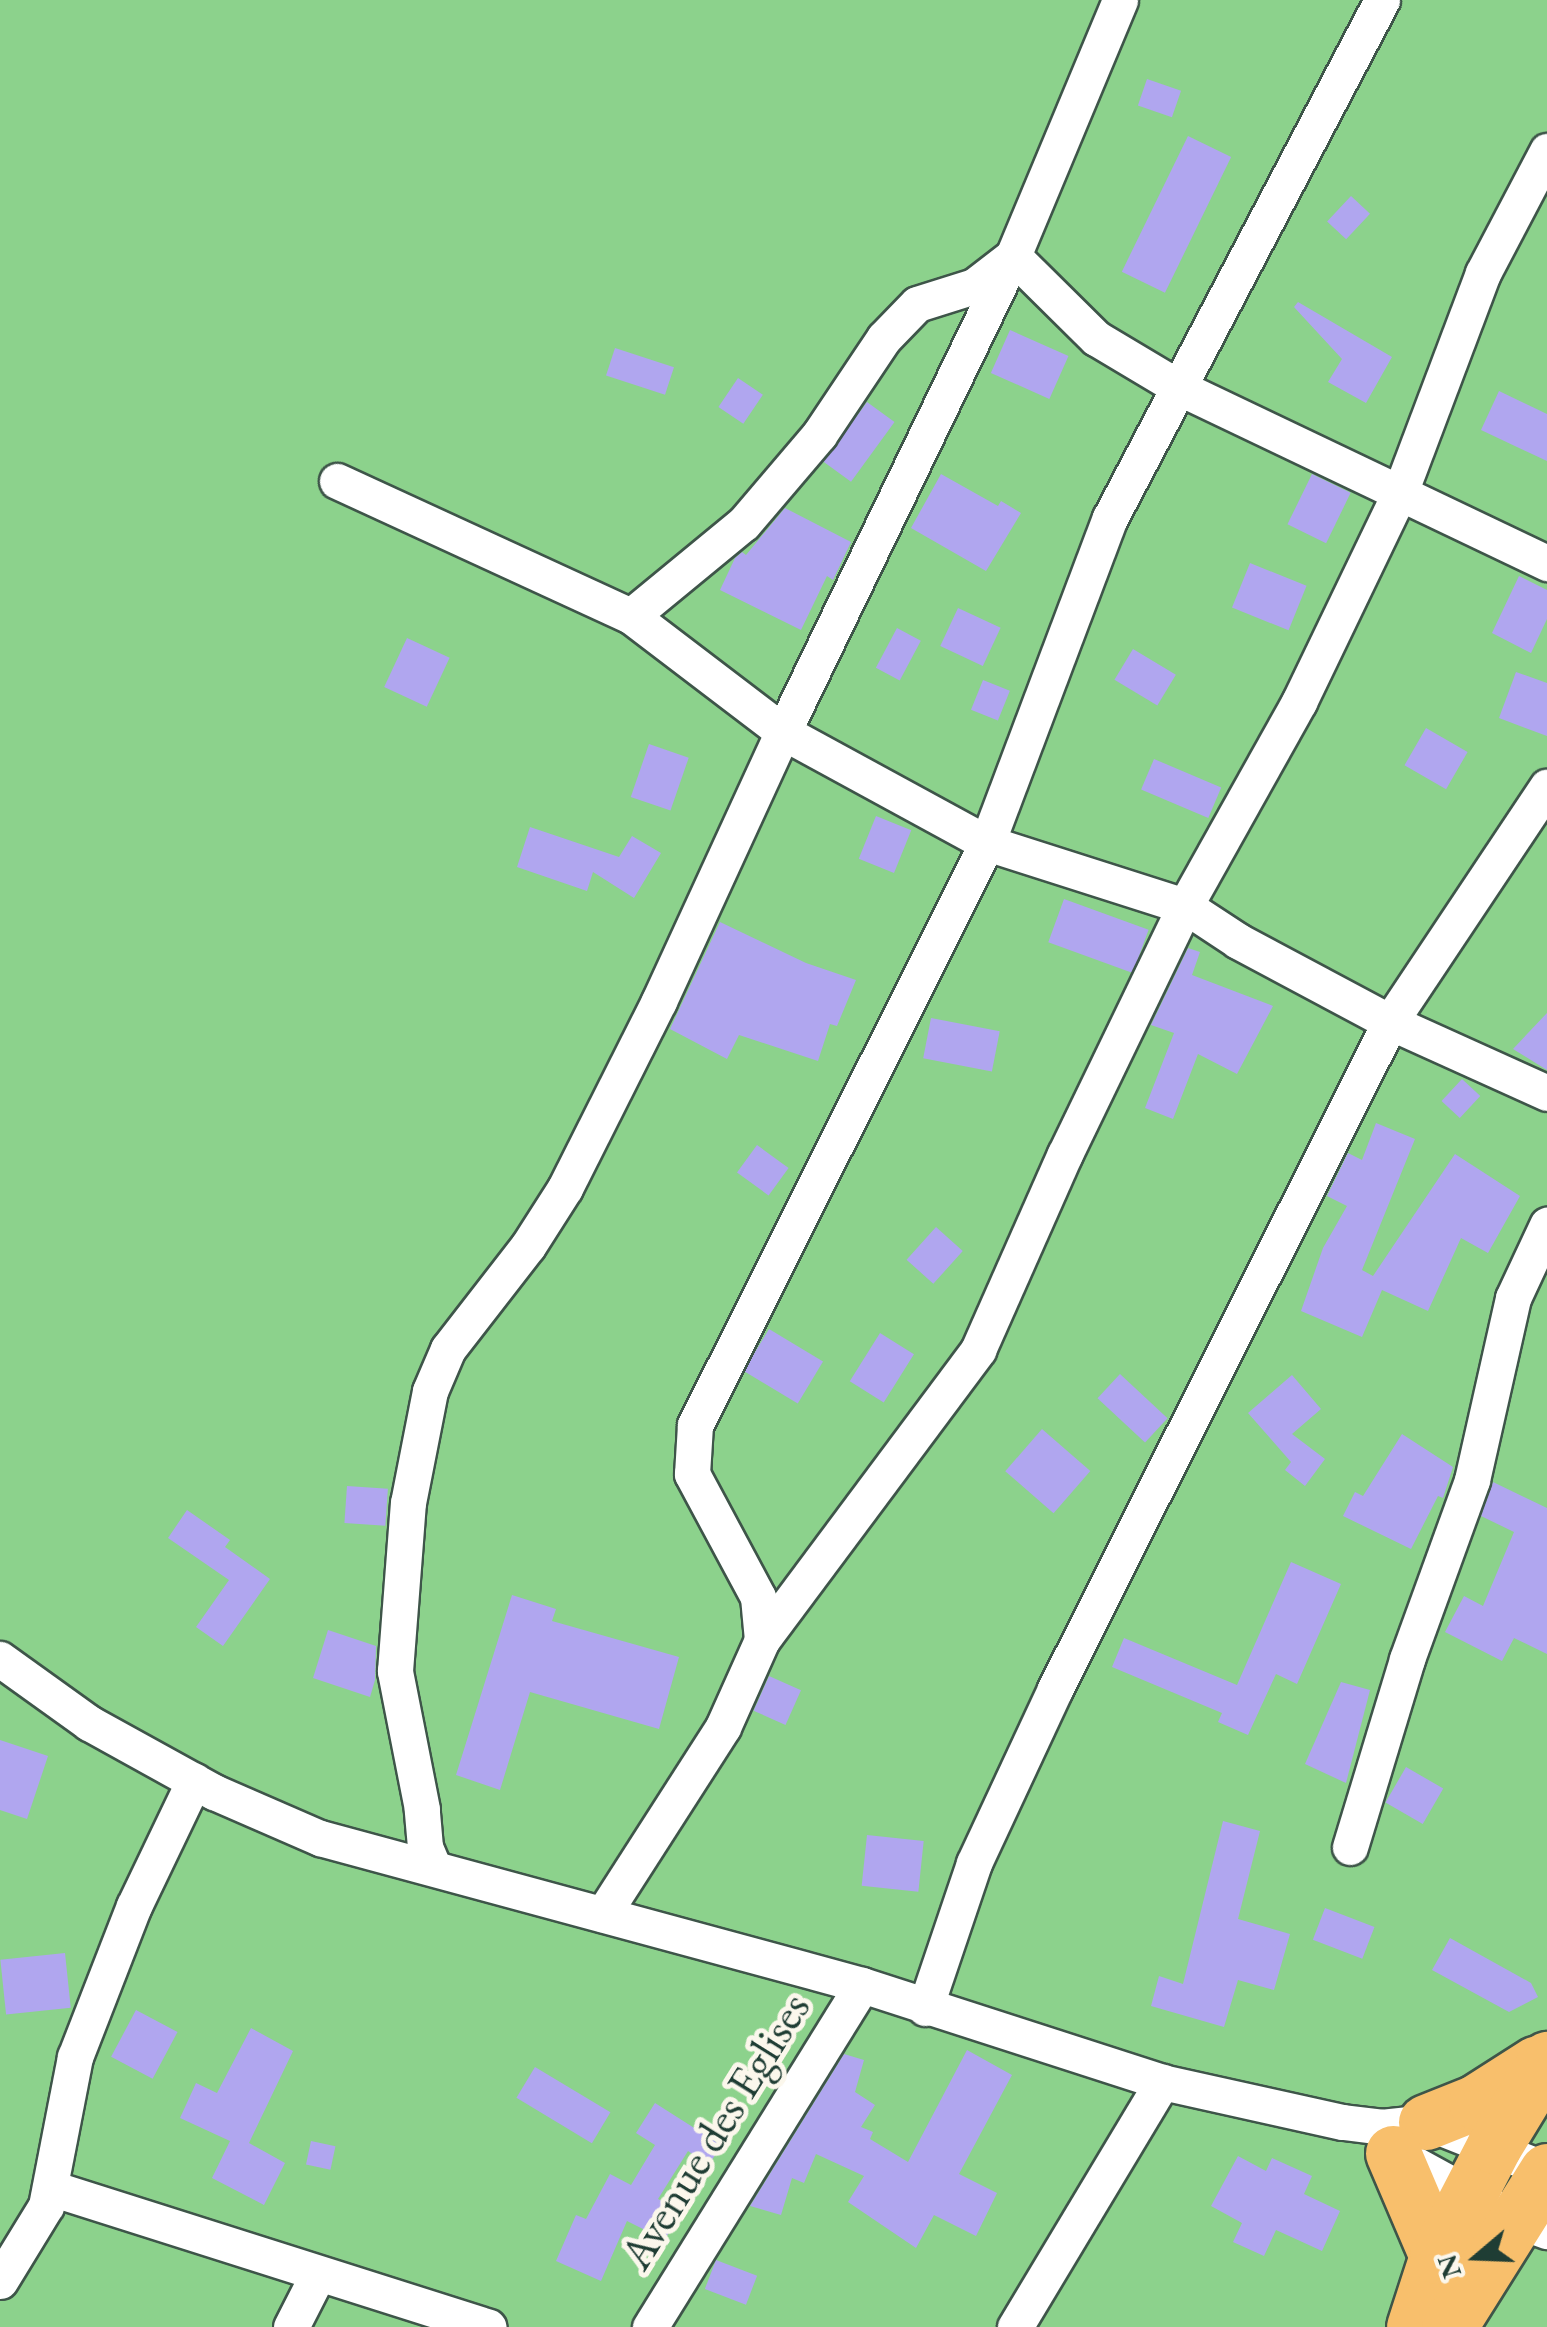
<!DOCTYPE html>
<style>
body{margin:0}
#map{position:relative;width:1547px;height:2327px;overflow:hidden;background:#ede0be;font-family:"EB Garamond",serif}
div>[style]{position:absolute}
.green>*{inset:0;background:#8cd28c;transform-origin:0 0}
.building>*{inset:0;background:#b0a6ef;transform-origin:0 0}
.roads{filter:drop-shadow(2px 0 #3e5549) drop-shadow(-2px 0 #3e5549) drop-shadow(0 2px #3e5549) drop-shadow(0 -2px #3e5549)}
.street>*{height:35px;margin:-17.5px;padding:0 17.5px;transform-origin:17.5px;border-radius:17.5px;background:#fff}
.highway>*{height:55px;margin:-27.5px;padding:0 27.5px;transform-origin:27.5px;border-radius:27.5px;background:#f8bf6c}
span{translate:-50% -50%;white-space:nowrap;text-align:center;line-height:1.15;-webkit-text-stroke:10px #fbf7ec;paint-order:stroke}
.street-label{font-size:45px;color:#1f3d34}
.north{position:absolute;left:1427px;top:2207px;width:100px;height:100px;-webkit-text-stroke:8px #fbf7ec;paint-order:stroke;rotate:251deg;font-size:28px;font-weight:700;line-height:40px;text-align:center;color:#1f3d34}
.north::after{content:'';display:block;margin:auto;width:35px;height:45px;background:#1f3d34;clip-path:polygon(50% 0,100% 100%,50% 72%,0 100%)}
</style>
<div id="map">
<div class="green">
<i style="left:0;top:0;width:1547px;height:2327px"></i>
</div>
<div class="building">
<i style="left:1147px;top:79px;width:36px;height:28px;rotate:19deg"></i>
<i style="left:1188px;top:136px;width:48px;height:151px;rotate:26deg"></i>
<i style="left:1351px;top:196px;width:26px;height:35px;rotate:43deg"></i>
<i style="clip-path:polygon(1298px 302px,1392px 357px,1366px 403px,1328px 382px,1342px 359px,1294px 307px)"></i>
<i style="left:1010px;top:330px;width:64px;height:47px;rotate:24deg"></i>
<i style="left:615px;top:348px;width:62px;height:29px;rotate:18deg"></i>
<i style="left:738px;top:378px;width:30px;height:35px;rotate:34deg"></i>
<i style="clip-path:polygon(1499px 391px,1547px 414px,1547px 461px,1481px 430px)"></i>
<i style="left:867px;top:402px;width:34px;height:74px;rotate:36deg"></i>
<i style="clip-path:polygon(941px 474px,998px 506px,1001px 501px,1021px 513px,986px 571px,911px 528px)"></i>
<i style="left:1312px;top:474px;width:43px;height:56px;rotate:26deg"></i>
<i style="clip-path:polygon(785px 508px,851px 542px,833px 580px,827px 576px,801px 630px,720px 590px,735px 558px,742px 552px,746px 555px)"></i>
<i style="left:1250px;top:563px;width:61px;height:48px;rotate:22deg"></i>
<i style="clip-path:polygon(1519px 576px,1547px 590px,1547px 619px,1531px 653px,1492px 633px)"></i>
<i style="left:958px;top:608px;width:47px;height:42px;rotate:25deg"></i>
<i style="left:897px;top:628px;width:27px;height:45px;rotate:28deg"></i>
<i style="left:407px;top:638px;width:47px;height:54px;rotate:25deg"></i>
<i style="left:1133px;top:649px;width:50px;height:36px;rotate:31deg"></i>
<i style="clip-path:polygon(1516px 672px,1547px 683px,1547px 736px,1499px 718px)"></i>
<i style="left:983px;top:680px;width:29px;height:32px;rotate:22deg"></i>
<i style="left:1426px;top:728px;width:48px;height:43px;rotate:30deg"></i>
<i style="left:649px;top:744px;width:42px;height:56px;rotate:19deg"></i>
<i style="left:1154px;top:759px;width:73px;height:33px;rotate:23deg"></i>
<i style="left:876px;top:816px;width:38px;height:46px;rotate:22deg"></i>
<i style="clip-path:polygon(530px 827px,619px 857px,632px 836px,661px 853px,634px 898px,593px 872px,587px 891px,517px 867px)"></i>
<i style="left:1064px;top:899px;width:90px;height:46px;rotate:20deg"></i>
<i style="clip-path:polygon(720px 922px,806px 963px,856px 980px,837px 1026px,830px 1024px,818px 1061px,739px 1035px,727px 1059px,670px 1029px)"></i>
<i style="clip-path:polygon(1188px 948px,1200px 952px,1192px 975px,1273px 1006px,1237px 1074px,1198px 1054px,1173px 1119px,1145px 1108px,1174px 1033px,1151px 1025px)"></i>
<i style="clip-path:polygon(1547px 1013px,1547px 1070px,1513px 1049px)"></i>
<i style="left:931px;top:1018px;width:70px;height:41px;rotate:11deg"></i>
<i style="left:1462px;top:1079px;width:25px;height:30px;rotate:43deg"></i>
<i style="clip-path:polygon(1376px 1123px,1415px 1139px,1362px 1270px,1373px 1276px,1455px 1154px,1520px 1196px,1488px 1253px,1461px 1238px,1428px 1311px,1382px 1290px,1362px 1337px,1301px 1311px,1323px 1248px,1347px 1206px,1327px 1196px,1348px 1153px,1362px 1160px)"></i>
<i style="left:757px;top:1145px;width:39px;height:34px;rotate:36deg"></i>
<i style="left:936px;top:1227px;width:36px;height:44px;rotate:42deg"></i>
<i style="left:769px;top:1329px;width:63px;height:49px;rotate:31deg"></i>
<i style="left:880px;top:1333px;width:40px;height:57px;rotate:32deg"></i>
<i style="left:1120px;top:1374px;width:65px;height:33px;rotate:43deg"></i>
<i style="clip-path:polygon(1292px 1375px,1321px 1409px,1292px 1434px,1325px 1459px,1305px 1486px,1285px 1470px,1291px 1462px,1248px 1413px)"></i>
<i style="left:1042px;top:1429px;width:64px;height:56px;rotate:41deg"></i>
<i style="clip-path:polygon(1402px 1434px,1453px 1467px,1443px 1498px,1438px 1496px,1411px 1549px,1343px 1516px,1355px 1492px,1363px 1496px)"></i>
<i style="clip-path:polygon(1493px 1482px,1547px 1508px,1547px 1654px,1514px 1638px,1502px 1661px,1445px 1632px,1464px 1596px,1483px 1606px,1514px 1532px,1481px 1516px)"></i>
<i style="left:347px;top:1486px;width:41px;height:37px;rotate:4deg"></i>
<i style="clip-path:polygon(187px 1510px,230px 1540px,225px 1547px,270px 1579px,223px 1646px,196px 1627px,229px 1580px,168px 1538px)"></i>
<i style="clip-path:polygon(1291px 1562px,1341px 1584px,1297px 1684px,1276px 1674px,1248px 1735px,1218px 1722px,1222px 1713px,1112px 1667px,1124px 1638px,1237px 1685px)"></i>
<i style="clip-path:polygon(512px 1595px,556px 1609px,552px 1621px,679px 1657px,659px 1729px,530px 1692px,500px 1790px,456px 1775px)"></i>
<i style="clip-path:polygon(328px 1630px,376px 1646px,375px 1680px,370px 1697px,313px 1678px)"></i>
<i style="left:769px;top:1676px;width:35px;height:38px;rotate:24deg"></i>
<i style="clip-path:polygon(1341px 1682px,1370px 1690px,1346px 1783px,1305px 1764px)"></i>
<i style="clip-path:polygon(0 1740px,48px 1756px,27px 1819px,0 1810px)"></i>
<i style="left:1406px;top:1767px;width:43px;height:41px;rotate:30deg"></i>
<i style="clip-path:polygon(1223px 1821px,1260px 1831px,1238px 1919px,1290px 1934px,1274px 1990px,1238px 1980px,1224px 2027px,1151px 2006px,1159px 1976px,1183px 1984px)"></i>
<i style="left:867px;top:1835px;width:57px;height:51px;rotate:6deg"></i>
<i style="left:1325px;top:1908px;width:53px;height:34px;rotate:21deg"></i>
<i style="clip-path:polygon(1450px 1938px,1531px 1983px,1538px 1997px,1509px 2012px,1432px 1970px)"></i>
<i style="left:65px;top:1953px;width:55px;height:65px;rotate:84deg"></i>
<i style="left:136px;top:2010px;width:47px;height:53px;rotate:28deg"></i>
<i style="clip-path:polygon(251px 2028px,293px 2051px,249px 2143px,285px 2163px,264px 2205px,212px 2178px,230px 2141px,180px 2118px,196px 2083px,217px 2093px)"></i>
<i style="clip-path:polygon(967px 2050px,1012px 2075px,959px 2174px,997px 2193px,976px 2236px,934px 2215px,916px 2248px,848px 2202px,864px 2176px,816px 2154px,804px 2183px,792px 2178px,781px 2215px,750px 2206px,844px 2054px,864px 2060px,855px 2092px,875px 2105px,861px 2127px,873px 2132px,870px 2139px,908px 2162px)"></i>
<i style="left:535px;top:2067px;width:88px;height:36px;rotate:31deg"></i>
<i style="clip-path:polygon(655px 2103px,721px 2145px,709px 2165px,688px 2151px,658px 2199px,680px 2210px,665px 2240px,627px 2221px,601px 2281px,556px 2261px,576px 2215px,586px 2219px,610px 2174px,631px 2185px,655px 2145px,636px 2133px)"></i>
<i style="left:311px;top:2141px;width:25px;height:24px;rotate:12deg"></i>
<i style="clip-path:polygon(1238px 2156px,1266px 2171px,1272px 2158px,1312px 2176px,1304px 2194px,1340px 2211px,1322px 2251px,1276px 2230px,1264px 2256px,1233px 2242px,1242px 2223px,1211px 2206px)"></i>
<i style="left:716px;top:2260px;width:44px;height:31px;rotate:21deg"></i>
</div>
<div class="roads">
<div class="street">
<i style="left:337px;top:481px;width:324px;rotate:24.7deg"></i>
<i style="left:631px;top:616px;width:191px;rotate:37.3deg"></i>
<i style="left:783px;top:732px;width:232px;rotate:28.6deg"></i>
<i style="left:987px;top:843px;width:208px;rotate:17.7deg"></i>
<i style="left:1185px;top:906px;width:64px;rotate:33.4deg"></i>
<i style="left:1238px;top:941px;width:172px;rotate:28.1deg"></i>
<i style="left:1390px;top:1022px;width:172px;rotate:24.3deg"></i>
<i style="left:631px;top:616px;width:146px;rotate:-39.5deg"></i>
<i style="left:744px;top:523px;width:116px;rotate:-49.6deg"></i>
<i style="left:819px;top:435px;width:117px;rotate:-56.2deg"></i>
<i style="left:884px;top:338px;width:47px;rotate:-45.9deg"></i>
<i style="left:917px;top:304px;width:60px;rotate:-17.5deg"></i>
<i style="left:974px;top:286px;width:49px;rotate:-37.6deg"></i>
<i style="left:1013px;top:256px;width:117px;rotate:44.7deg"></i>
<i style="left:1096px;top:338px;width:98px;rotate:30.8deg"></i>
<i style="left:1180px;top:388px;width:407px;rotate:25.5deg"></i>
<i style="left:762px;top:1640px;width:362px;rotate:-53.3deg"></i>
<i style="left:978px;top:1350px;width:214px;rotate:-66.1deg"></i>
<i style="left:1065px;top:1154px;width:276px;rotate:-64.2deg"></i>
<i style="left:1185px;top:906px;width:234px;rotate:-60.8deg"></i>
<i style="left:1299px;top:702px;width:235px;rotate:-64.3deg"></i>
<i style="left:1401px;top:490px;width:232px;rotate:-69.3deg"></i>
<i style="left:1483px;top:273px;width:138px;rotate:-62.3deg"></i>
<i style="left:0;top:1659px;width:110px;rotate:35.7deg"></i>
<i style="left:89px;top:1723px;width:143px;rotate:28.9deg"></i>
<i style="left:214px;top:1792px;width:116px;rotate:23.5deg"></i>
<i style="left:320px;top:1838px;width:562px;rotate:15.17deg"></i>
<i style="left:862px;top:1985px;width:315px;rotate:17.9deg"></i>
<i style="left:1162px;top:2082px;width:185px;rotate:12.5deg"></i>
<i style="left:1343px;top:2122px;width:38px;rotate:7deg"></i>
<i style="left:1381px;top:2127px;width:45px;rotate:-6.3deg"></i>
<i style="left:1426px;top:2122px;width:130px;rotate:21.6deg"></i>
<i style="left:1350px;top:1847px;width:196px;rotate:-73.1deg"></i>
<i style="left:1407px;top:1659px;width:190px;rotate:-70deg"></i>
<i style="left:1472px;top:1480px;width:187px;rotate:-77.3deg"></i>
<i style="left:1513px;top:1298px;width:81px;rotate:-65deg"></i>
<i style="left:433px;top:1866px;width:21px;rotate:-113deg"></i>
<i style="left:425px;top:1847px;width:38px;rotate:-95deg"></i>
<i style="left:422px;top:1809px;width:141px;rotate:-101.1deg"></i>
<i style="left:395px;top:1671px;width:169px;rotate:-85.6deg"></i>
<i style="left:408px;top:1503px;width:114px;rotate:-78.9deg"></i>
<i style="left:430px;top:1391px;width:46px;rotate:-66.8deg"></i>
<i style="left:448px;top:1349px;width:130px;rotate:-52.2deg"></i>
<i style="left:528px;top:1246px;width:69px;rotate:-57.5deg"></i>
<i style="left:565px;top:1188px;width:209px;rotate:-63.3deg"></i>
<i style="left:659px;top:1001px;width:296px;rotate:-65.3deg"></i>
<i style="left:783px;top:732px;width:529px;rotate:-64.21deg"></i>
<i style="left:1013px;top:256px;width:277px;rotate:-67.3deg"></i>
<i style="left:603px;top:1914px;width:222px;rotate:-57.3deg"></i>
<i style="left:723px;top:1727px;width:95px;rotate:-65.9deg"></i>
<i style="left:762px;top:1640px;width:43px;rotate:-95.3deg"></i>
<i style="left:758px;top:1597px;width:140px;rotate:-118.2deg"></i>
<i style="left:692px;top:1474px;width:49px;rotate:-86.5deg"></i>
<i style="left:695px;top:1425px;width:651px;rotate:-63.36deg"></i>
<i style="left:987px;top:843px;width:347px;rotate:-69.3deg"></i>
<i style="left:1110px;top:518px;width:585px;rotate:-62.3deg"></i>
<i style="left:925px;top:2008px;width:153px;rotate:-71.3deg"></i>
<i style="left:974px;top:1863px;width:192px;rotate:-65deg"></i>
<i style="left:1055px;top:1689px;width:746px;rotate:-63.33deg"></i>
<i style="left:1390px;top:1022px;width:283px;rotate:-56.3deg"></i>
<i style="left:1391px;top:2151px;width:146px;rotate:28.7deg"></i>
<i style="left:1519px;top:2221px;width:30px;rotate:20deg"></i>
<i style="left:51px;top:2188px;width:459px;rotate:17.6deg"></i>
<i style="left:0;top:2281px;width:88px;rotate:-58.5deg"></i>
<i style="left:46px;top:2206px;width:152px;rotate:-79deg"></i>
<i style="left:75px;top:2057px;width:162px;rotate:-68.7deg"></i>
<i style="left:134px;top:1906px;width:139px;rotate:-64.4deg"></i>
<i style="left:291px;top:2327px;width:57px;rotate:-63deg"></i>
<i style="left:650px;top:2327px;width:402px;rotate:-58.2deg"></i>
<i style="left:1015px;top:2327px;width:286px;rotate:-59deg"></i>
</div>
<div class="highway">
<i style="left:1426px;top:2122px;width:54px;rotate:-21.8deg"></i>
<i style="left:1476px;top:2102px;width:72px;rotate:-32.6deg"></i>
<i style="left:1393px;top:2153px;width:112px;rotate:66.9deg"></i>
<i style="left:1414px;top:2327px;width:75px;rotate:-72.1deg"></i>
<i style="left:1437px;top:2256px;width:124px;rotate:-62.6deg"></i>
<i style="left:1494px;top:2146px;width:102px;rotate:-58.7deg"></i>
<i style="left:1449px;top:2327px;width:184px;rotate:-57.9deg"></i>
</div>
</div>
<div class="street-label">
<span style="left:715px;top:2131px;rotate:-58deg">Avenue des Eglises</span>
</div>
<div class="north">N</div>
</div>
